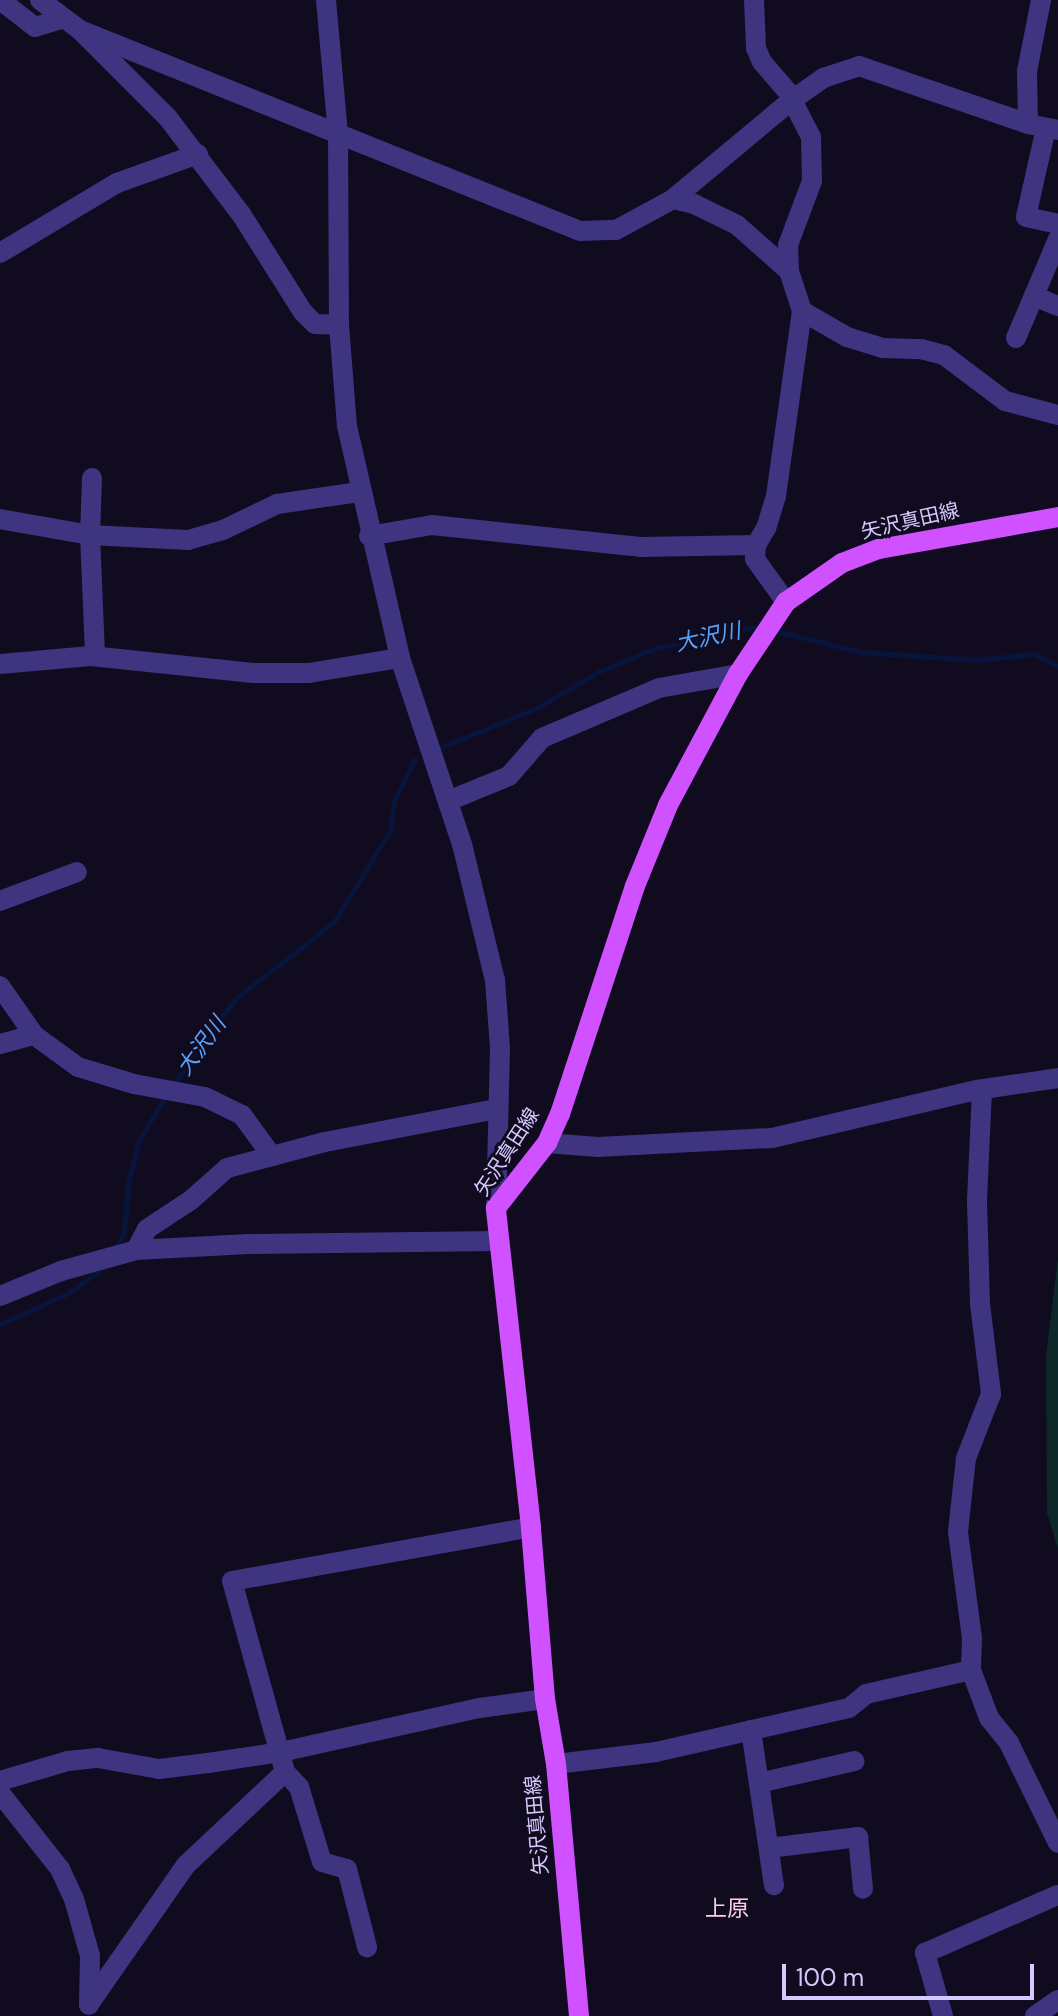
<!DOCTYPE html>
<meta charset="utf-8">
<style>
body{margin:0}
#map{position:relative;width:1058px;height:2016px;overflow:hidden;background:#110b1f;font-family:"DM Sans","Noto Sans JP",sans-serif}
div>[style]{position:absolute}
.green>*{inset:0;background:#0e2829}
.stream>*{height:5px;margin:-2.5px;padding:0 2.5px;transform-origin:2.5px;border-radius:2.5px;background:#07153d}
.minor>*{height:20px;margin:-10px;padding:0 10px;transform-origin:10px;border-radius:10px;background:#3e3480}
.major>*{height:20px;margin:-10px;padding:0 10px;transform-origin:10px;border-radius:10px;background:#cf51ff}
span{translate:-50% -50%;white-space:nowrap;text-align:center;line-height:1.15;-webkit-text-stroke:6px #110b1f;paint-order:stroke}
.street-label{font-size:20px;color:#d5caff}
.water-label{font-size:22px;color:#58a1ff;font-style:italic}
.neighbourhood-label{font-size:22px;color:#ffcce7}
.scale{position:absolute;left:782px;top:1964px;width:252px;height:36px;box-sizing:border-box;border:4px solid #d5caff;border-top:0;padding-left:10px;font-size:24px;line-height:28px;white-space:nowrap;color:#d5caff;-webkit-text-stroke:6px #110b1f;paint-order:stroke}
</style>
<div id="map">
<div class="green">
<i style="clip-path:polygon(1058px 1258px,1058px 1549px,1047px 1513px,1046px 1356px)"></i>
</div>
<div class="stream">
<i style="left:776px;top:631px;width:88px;rotate:13.9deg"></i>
<i style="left:861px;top:652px;width:116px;rotate:3.9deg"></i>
<i style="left:977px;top:660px;width:57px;rotate:-6deg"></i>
<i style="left:1034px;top:654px;width:27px;rotate:27deg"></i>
<i style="left:442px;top:747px;width:103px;rotate:-22.3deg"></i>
<i style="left:537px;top:708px;width:71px;rotate:-30.5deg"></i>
<i style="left:598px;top:672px;width:63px;rotate:-22.5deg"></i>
<i style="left:656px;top:648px;width:102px;rotate:-11.9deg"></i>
<i style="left:173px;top:1085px;width:106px;rotate:-54.2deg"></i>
<i style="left:235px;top:999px;width:125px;rotate:-37.9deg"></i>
<i style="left:334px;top:922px;width:109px;rotate:-58.5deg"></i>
<i style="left:391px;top:829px;width:25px;rotate:-85deg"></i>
<i style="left:393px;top:804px;width:49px;rotate:-64.5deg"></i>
<i style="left:115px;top:1249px;width:19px;rotate:-62deg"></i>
<i style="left:124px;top:1232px;width:48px;rotate:-85.2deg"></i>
<i style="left:128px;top:1184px;width:45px;rotate:-76deg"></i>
<i style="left:139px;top:1140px;width:54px;rotate:-58.7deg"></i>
<i style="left:0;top:1324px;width:73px;rotate:-24.1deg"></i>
<i style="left:67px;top:1294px;width:49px;rotate:-35.9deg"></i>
</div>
<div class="minor">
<i style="left:0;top:0;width:44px;rotate:37.6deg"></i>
<i style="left:35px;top:27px;width:30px;rotate:-17deg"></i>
<i style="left:40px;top:0;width:50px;rotate:36.9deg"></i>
<i style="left:80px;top:30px;width:124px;rotate:45deg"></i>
<i style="left:168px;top:118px;width:121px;rotate:52.8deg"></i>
<i style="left:241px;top:214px;width:116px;rotate:57.7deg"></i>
<i style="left:303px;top:312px;width:17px;rotate:45deg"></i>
<i style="left:315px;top:324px;width:24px;rotate:2deg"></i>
<i style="left:326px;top:0;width:136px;rotate:84.9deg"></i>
<i style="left:338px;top:135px;width:190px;rotate:89.7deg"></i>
<i style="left:339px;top:325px;width:101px;rotate:85.5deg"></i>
<i style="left:347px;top:426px;width:238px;rotate:77.1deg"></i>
<i style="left:400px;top:658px;width:196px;rotate:71.6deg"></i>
<i style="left:462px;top:844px;width:140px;rotate:76.4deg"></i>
<i style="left:495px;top:980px;width:68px;rotate:85.8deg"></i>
<i style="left:500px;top:1048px;width:160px;rotate:91.4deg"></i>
<i style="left:754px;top:0;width:48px;rotate:87.6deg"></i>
<i style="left:756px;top:48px;width:15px;rotate:67deg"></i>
<i style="left:762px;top:62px;width:49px;rotate:49.1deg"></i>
<i style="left:80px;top:30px;width:539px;rotate:21.9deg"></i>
<i style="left:580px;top:231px;width:36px;rotate:-2deg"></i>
<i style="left:616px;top:230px;width:65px;rotate:-28.5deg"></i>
<i style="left:673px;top:199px;width:155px;rotate:-39.8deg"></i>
<i style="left:792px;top:100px;width:38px;rotate:-35deg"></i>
<i style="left:823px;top:78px;width:38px;rotate:-18deg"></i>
<i style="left:859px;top:66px;width:179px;rotate:18.9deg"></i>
<i style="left:1028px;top:124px;width:31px;rotate:11deg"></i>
<i style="left:1028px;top:124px;width:53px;rotate:-91.1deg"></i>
<i style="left:1027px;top:71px;width:72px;rotate:-78.8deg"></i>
<i style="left:1046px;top:128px;width:91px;rotate:102.7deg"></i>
<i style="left:1026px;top:217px;width:33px;rotate:12deg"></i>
<i style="left:673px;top:199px;width:22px;rotate:13deg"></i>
<i style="left:694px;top:204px;width:48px;rotate:26deg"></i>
<i style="left:737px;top:225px;width:69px;rotate:41.5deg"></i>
<i style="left:789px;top:271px;width:42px;rotate:72deg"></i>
<i style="left:802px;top:311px;width:187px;rotate:98deg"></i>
<i style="left:776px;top:496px;width:34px;rotate:107deg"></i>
<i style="left:766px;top:528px;width:20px;rotate:120deg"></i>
<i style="left:756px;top:545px;width:14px;rotate:94deg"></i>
<i style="left:755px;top:559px;width:53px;rotate:54.2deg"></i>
<i style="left:0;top:253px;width:136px;rotate:-30.9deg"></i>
<i style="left:117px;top:183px;width:86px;rotate:-19.7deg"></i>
<i style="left:789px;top:271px;width:26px;rotate:-92deg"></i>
<i style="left:788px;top:245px;width:68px;rotate:-69.4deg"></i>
<i style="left:812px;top:181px;width:44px;rotate:-91.3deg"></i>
<i style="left:811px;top:137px;width:42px;rotate:-117.2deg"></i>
<i style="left:1034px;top:296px;width:26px;rotate:23deg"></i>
<i style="left:802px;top:311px;width:52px;rotate:30deg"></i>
<i style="left:847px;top:337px;width:38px;rotate:17deg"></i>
<i style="left:883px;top:348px;width:38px;rotate:2deg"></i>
<i style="left:921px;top:349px;width:24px;rotate:15deg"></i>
<i style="left:944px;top:355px;width:76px;rotate:37deg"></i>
<i style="left:1005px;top:401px;width:55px;rotate:14.8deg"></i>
<i style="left:1016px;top:338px;width:108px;rotate:-67deg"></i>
<i style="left:92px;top:478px;width:57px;rotate:92deg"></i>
<i style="left:90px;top:535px;width:121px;rotate:87.6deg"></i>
<i style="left:0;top:519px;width:91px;rotate:10.1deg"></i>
<i style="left:90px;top:535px;width:98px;rotate:2.9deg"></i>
<i style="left:188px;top:540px;width:36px;rotate:-16deg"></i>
<i style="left:223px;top:530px;width:60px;rotate:-25.7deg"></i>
<i style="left:277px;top:504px;width:83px;rotate:-8.3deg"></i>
<i style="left:369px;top:536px;width:64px;rotate:-9.9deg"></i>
<i style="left:432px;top:525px;width:209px;rotate:6deg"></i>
<i style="left:640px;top:547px;width:116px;rotate:-1deg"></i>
<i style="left:0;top:664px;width:91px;rotate:-5deg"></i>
<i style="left:91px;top:656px;width:163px;rotate:6deg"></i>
<i style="left:253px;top:673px;width:56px"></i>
<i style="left:309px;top:673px;width:92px;rotate:-9.4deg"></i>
<i style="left:448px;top:801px;width:66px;rotate:-22.3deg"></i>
<i style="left:509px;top:776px;width:50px;rotate:-49deg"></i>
<i style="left:542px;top:738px;width:127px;rotate:-23.1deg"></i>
<i style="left:659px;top:688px;width:80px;rotate:-10deg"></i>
<i style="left:0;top:901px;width:82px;rotate:-20.6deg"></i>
<i style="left:0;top:986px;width:60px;rotate:55.2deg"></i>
<i style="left:34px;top:1035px;width:54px;rotate:36deg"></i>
<i style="left:78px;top:1067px;width:59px;rotate:16.9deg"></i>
<i style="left:134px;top:1084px;width:72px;rotate:10.4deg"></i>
<i style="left:205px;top:1097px;width:41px;rotate:25.9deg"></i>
<i style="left:242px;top:1115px;width:51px;rotate:53.8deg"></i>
<i style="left:0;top:1044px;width:35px;rotate:-15deg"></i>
<i style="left:982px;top:1090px;width:112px;rotate:92.6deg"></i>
<i style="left:977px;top:1202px;width:102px;rotate:88.3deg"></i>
<i style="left:980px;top:1304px;width:91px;rotate:83deg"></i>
<i style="left:991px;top:1394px;width:69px;rotate:111.3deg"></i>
<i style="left:966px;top:1458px;width:74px;rotate:96.2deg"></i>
<i style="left:958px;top:1532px;width:107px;rotate:82.5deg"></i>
<i style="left:972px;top:1638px;width:32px;rotate:92deg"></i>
<i style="left:971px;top:1670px;width:51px;rotate:69.4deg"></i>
<i style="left:989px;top:1718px;width:32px;rotate:51deg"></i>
<i style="left:1009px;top:1743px;width:111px;rotate:63.9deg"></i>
<i style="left:547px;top:1143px;width:51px;rotate:4.5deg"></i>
<i style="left:598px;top:1147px;width:174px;rotate:-3deg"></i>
<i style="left:772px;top:1138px;width:211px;rotate:-13.2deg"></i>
<i style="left:977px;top:1090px;width:82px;rotate:-8.4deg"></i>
<i style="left:136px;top:1250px;width:24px;rotate:-62deg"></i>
<i style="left:147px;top:1229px;width:53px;rotate:-33.4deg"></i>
<i style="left:191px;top:1200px;width:48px;rotate:-41.6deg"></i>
<i style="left:227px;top:1168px;width:101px;rotate:-14.9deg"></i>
<i style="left:325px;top:1142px;width:175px;rotate:-10.9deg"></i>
<i style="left:0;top:1296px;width:66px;rotate:-22.3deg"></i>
<i style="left:61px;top:1271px;width:78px;rotate:-15.6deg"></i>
<i style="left:136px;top:1250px;width:112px;rotate:-3.1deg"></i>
<i style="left:248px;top:1244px;width:249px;rotate:-0.7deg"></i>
<i style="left:751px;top:1730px;width:157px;rotate:81.6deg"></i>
<i style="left:556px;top:1764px;width:101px;rotate:-6.8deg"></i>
<i style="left:656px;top:1752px;width:72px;rotate:-12.9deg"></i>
<i style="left:726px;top:1736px;width:126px;rotate:-12.8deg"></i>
<i style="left:849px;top:1708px;width:22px;rotate:-39deg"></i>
<i style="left:866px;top:1694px;width:108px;rotate:-12.9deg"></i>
<i style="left:285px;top:1772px;width:21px;rotate:47deg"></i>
<i style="left:299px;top:1787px;width:78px;rotate:73deg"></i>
<i style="left:322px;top:1862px;width:26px;rotate:16deg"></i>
<i style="left:347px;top:1869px;width:81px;rotate:75.6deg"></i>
<i style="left:0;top:1781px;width:71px;rotate:-16.4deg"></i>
<i style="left:68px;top:1761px;width:30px;rotate:-6deg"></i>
<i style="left:98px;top:1758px;width:62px;rotate:10.2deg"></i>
<i style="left:159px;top:1769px;width:49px;rotate:-7deg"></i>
<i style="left:208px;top:1763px;width:74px;rotate:-8.6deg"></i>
<i style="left:281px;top:1752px;width:204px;rotate:-12.5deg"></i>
<i style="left:480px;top:1708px;width:66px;rotate:-7.9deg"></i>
<i style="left:759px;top:1783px;width:98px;rotate:-12.9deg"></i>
<i style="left:0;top:1793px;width:97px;rotate:51.7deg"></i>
<i style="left:60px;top:1869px;width:33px;rotate:65deg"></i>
<i style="left:74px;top:1899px;width:59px;rotate:74.3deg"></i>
<i style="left:90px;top:1956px;width:49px;rotate:91.2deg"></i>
<i style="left:769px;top:1848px;width:90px;rotate:-7deg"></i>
<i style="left:858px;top:1837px;width:52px;rotate:84.5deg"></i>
<i style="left:89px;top:2004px;width:169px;rotate:-55.1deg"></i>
<i style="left:186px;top:1865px;width:136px;rotate:-43.2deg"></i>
<i style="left:285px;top:1772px;width:198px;rotate:-105.5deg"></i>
<i style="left:232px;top:1581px;width:304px;rotate:-10.2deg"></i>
<i style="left:943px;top:2016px;width:66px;rotate:-105.9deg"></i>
<i style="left:925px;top:1953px;width:145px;rotate:-23.6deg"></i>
<i style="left:1035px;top:2016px;width:28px;rotate:-35deg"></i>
</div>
<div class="major">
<i style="left:579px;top:2016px;width:253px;rotate:-95.2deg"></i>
<i style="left:556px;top:1764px;width:66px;rotate:-99.6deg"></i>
<i style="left:545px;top:1699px;width:173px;rotate:-94.7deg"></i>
<i style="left:531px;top:1527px;width:321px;rotate:-96.3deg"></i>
<i style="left:496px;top:1208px;width:83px;rotate:-51.9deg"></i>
<i style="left:547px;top:1143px;width:32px;rotate:-66deg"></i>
<i style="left:560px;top:1114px;width:240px;rotate:-71.8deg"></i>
<i style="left:635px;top:886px;width:87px;rotate:-67.8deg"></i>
<i style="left:668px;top:805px;width:149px;rotate:-61.9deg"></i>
<i style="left:738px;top:674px;width:87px;rotate:-56.3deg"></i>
<i style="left:786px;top:602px;width:68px;rotate:-34.9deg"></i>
<i style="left:842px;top:563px;width:40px;rotate:-21deg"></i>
<i style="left:879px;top:549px;width:182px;rotate:-10.1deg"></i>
</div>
<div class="street-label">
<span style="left:910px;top:521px;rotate:-13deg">矢沢真田線</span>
<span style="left:507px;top:1152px;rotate:-57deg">矢沢真田線</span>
<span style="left:537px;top:1825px;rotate:-95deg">矢沢真田線</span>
</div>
<div class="water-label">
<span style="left:708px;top:637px;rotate:-12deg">大沢川</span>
<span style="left:201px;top:1046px;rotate:-54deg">大沢川</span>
</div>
<div class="neighbourhood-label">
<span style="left:727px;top:1909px">上原</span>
</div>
<div class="scale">100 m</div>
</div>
